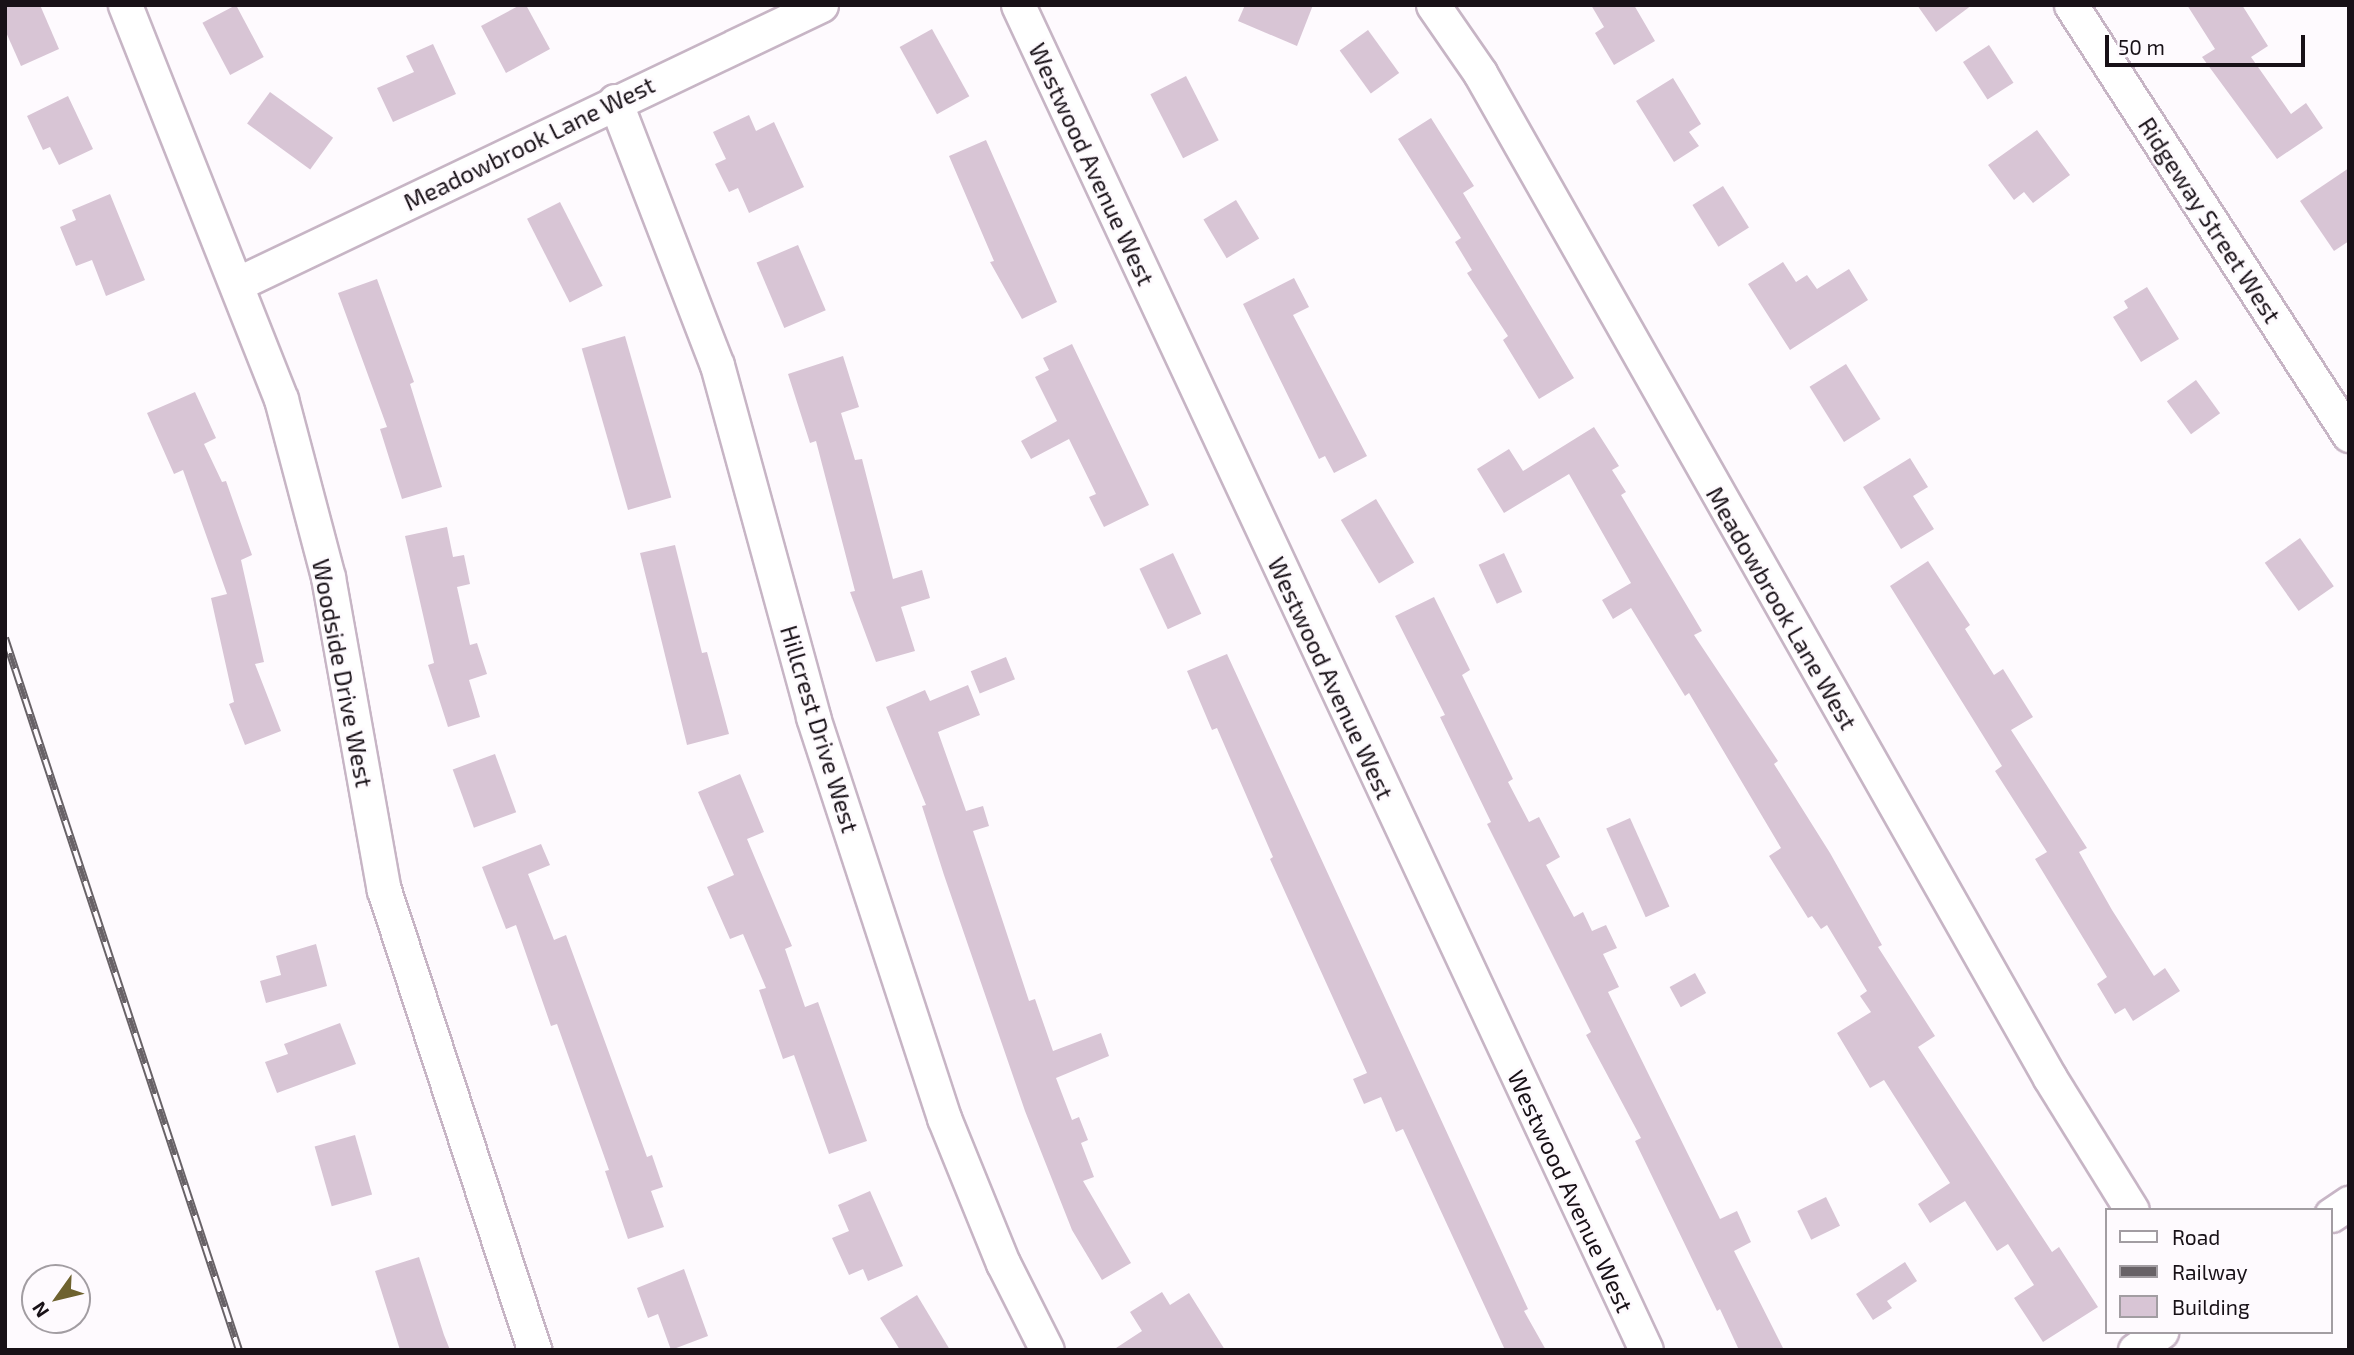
<!DOCTYPE html>
<style>
body{margin:0}
#map{position:relative;width:2354px;height:1355px;overflow:hidden;background:#fefafe;font-family:"Exo 2",sans-serif}
div>[style]{position:absolute}
.building>*{inset:0;background:#d8c5d5;transform-origin:0 0}
.roads{filter:drop-shadow(2px 0 #c7b5c5) drop-shadow(-2px 0 #c7b5c5) drop-shadow(0 2px #c7b5c5) drop-shadow(0 -2px #c7b5c5)}
.minor>*{height:33px;margin:-16.5px;padding:0 16.5px;transform-origin:16.5px;border-radius:16.5px;background:#fff}
.rail>*{height:8px;margin-top:-4px;transform-origin:0;background:repeating-linear-gradient(90deg,#fefafe 0 16px,#686267 0 32px);box-sizing:border-box;border-block:2px solid #686267}
span{translate:-50% -50%;white-space:nowrap;text-align:center;line-height:1.15;-webkit-text-stroke:5px #fefafe;paint-order:stroke}
.street-label{font-size:24px;color:#181117}
.frame{position:absolute;inset:0;border:7px solid #181117;pointer-events:none}
.legend{position:absolute;left:2105px;top:1208px;width:228px;height:126px;box-sizing:border-box;background:#fefafe;border:2px solid #a29da2;margin:0;padding:9px 12px;list-style:none;font-size:21px;color:#181117}
.legend li{display:flex;align-items:center;gap:14px;height:35px}
.legend b{width:35px;border:2px solid #a29da2}
.north{position:absolute;left:21px;top:1264px;width:70px;height:70px;box-sizing:border-box;background:#fefafe;border:2px solid #a29da2;border-radius:50%;rotate:236deg;font-size:19px;font-weight:700;line-height:28px;text-align:center;color:#181117}
.north::after{content:'';display:block;margin:auto;width:24px;height:32px;background:#6e622f;clip-path:polygon(50% 0,100% 100%,50% 72%,0 100%)}
.scale{position:absolute;left:2105px;top:35px;width:200px;height:32px;box-sizing:border-box;border:4px solid #181117;border-top:0;padding-left:9px;font-size:21px;line-height:24px;white-space:nowrap;color:#181117;-webkit-text-stroke:5px #fefafe;paint-order:stroke}
</style>
<div id="map">
<div class="building">
<i style="clip-path:polygon(5px 5px,40px 5px,59px 49px,21px 66px,5px 30px)"></i>
<i style="left:236px;top:5px;width:59px;height:38px;rotate:62deg"></i>
<i style="clip-path:polygon(520px 5px,526px 5px,550px 49px,506px 73px,481px 26px)"></i>
<i style="clip-path:polygon(1245px 5px,1313px 5px,1297px 46px,1238px 21px)"></i>
<i style="clip-path:polygon(1591px 5px,1634px 5px,1655px 41px,1614px 65px,1595px 33px,1604px 27px)"></i>
<i style="clip-path:polygon(1917px 5px,1972px 5px,1936px 32px)"></i>
<i style="clip-path:polygon(2187px 5px,2242px 5px,2268px 46px,2251px 57px,2291px 114px,2306px 103px,2323px 128px,2277px 159px,2202px 57px,2215px 49px)"></i>
<i style="left:932px;top:29px;width:77px;height:37px;rotate:61deg"></i>
<i style="left:1368px;top:30px;width:53px;height:35px;rotate:54deg"></i>
<i style="clip-path:polygon(433px 44px,456px 94px,393px 122px,377px 88px,414px 72px,406px 56px)"></i>
<i style="left:1989px;top:45px;width:45px;height:31px;rotate:57deg"></i>
<i style="left:1186px;top:76px;width:72px;height:40px;rotate:63deg"></i>
<i style="clip-path:polygon(1673px 78px,1701px 124px,1689px 132px,1699px 146px,1674px 162px,1636px 101px)"></i>
<i style="left:270px;top:92px;width:78px;height:39px;rotate:36deg"></i>
<i style="clip-path:polygon(68px 96px,93px 149px,59px 165px,50px 147px,43px 150px,27px 116px)"></i>
<i style="clip-path:polygon(749px 115px,756px 131px,774px 122px,804px 187px,749px 213px,738px 188px,729px 192px,715px 164px,726px 159px,713px 132px)"></i>
<i style="clip-path:polygon(1431px 118px,1474px 186px,1463px 193px,1574px 378px,1539px 399px,1503px 340px,1508px 336px,1467px 273px,1472px 270px,1455px 242px,1461px 238px,1398px 139px)"></i>
<i style="clip-path:polygon(2037px 130px,2070px 175px,2033px 203px,2024px 192px,2014px 200px,1988px 165px)"></i>
<i style="clip-path:polygon(986px 140px,1057px 302px,1022px 319px,990px 262px,994px 261px,949px 156px)"></i>
<i style="clip-path:polygon(2349px 168px,2349px 241px,2334px 251px,2300px 201px)"></i>
<i style="left:1723px;top:186px;width:49px;height:36px;rotate:58deg"></i>
<i style="clip-path:polygon(110px 194px,145px 280px,106px 296px,92px 260px,76px 266px,60px 227px,76px 220px,72px 210px)"></i>
<i style="left:1236px;top:200px;width:45px;height:38px;rotate:59deg"></i>
<i style="left:560px;top:202px;width:94px;height:37px;rotate:63deg"></i>
<i style="left:798px;top:245px;width:71px;height:45px;rotate:67deg"></i>
<i style="clip-path:polygon(1783px 262px,1796px 282px,1807px 275px,1817px 289px,1849px 269px,1868px 300px,1790px 350px,1748px 284px)"></i>
<i style="clip-path:polygon(1294px 278px,1309px 307px,1293px 315px,1367px 456px,1334px 473px,1325px 456px,1319px 459px,1243px 304px)"></i>
<i style="clip-path:polygon(377px 279px,414px 382px,410px 384px,442px 487px,402px 499px,380px 429px,387px 427px,338px 293px)"></i>
<i style="clip-path:polygon(2147px 287px,2179px 339px,2141px 362px,2113px 317px,2128px 308px,2124px 301px)"></i>
<i style="left:625px;top:336px;width:168px;height:45px;rotate:74deg"></i>
<i style="clip-path:polygon(1072px 344px,1149px 505px,1104px 527px,1089px 497px,1096px 494px,1069px 439px,1031px 459px,1021px 441px,1057px 421px,1035px 377px,1049px 370px,1043px 358px)"></i>
<i style="clip-path:polygon(843px 356px,859px 407px,841px 413px,855px 460px,862px 459px,893px 579px,922px 570px,930px 598px,901px 607px,915px 651px,876px 662px,850px 592px,855px 591px,816px 441px,810px 443px,788px 374px)"></i>
<i style="left:1846px;top:364px;width:65px;height:43px;rotate:58deg"></i>
<i style="left:2196px;top:380px;width:41px;height:36px;rotate:54deg"></i>
<i style="clip-path:polygon(195px 392px,216px 438px,204px 444px,222px 482px,226px 481px,252px 555px,241px 560px,264px 662px,255px 664px,281px 731px,245px 745px,229px 704px,234px 702px,211px 598px,227px 594px,183px 470px,174px 474px,147px 413px)"></i>
<i style="clip-path:polygon(1594px 427px,1619px 466px,1612px 470px,1626px 492px,1621px 495px,1702px 631px,1694px 635px,1778px 761px,1774px 764px,1830px 853px,1882px 945px,1878px 947px,1935px 1036px,1918px 1047px,2052px 1252px,2059px 1247px,2098px 1307px,2043px 1342px,2014px 1298px,2034px 1285px,2008px 1244px,1997px 1251px,1965px 1201px,1930px 1223px,1918px 1204px,1950px 1183px,1884px 1080px,1870px 1088px,1837px 1033px,1871px 1012px,1860px 996px,1867px 991px,1827px 925px,1821px 929px,1812px 916px,1808px 918px,1769px 856px,1781px 848px,1689px 693px,1685px 696px,1631px 608px,1613px 619px,1602px 600px,1631px 583px,1569px 474px,1504px 513px,1477px 469px,1509px 449px,1523px 471px)"></i>
<i style="clip-path:polygon(1910px 458px,1928px 487px,1913px 496px,1934px 529px,1901px 549px,1863px 487px)"></i>
<i style="left:1376px;top:499px;width:74px;height:41px;rotate:59deg"></i>
<i style="clip-path:polygon(447px 527px,453px 557px,464px 555px,470px 584px,457px 587px,470px 645px,477px 643px,487px 674px,469px 680px,480px 717px,448px 727px,428px 665px,434px 663px,405px 536px)"></i>
<i style="left:2300px;top:538px;width:59px;height:43px;rotate:55deg"></i>
<i style="clip-path:polygon(675px 545px,702px 653px,707px 652px,729px 734px,687px 745px,640px 553px)"></i>
<i style="left:1173px;top:553px;width:67px;height:37px;rotate:65deg"></i>
<i style="left:1504px;top:553px;width:43px;height:28px;rotate:65deg"></i>
<i style="clip-path:polygon(1928px 561px,1970px 625px,1965px 629px,1994px 675px,2003px 669px,2033px 717px,2011px 730px,2087px 848px,2079px 852px,2112px 910px,2154px 976px,2165px 968px,2180px 991px,2133px 1021px,2125px 1008px,2115px 1014px,2097px 984px,2107px 977px,2035px 859px,2047px 852px,1995px 771px,2002px 766px,1890px 586px)"></i>
<i style="clip-path:polygon(1434px 597px,1470px 670px,1462px 675px,1513px 779px,1508px 782px,1529px 822px,1539px 817px,1560px 857px,1546px 865px,1574px 917px,1583px 912px,1592px 931px,1606px 925px,1617px 948px,1603px 954px,1619px 987px,1608px 992px,1720px 1219px,1737px 1211px,1751px 1242px,1734px 1251px,1784px 1350px,1739px 1350px,1720px 1309px,1717px 1311px,1635px 1141px,1641px 1138px,1586px 1035px,1591px 1032px,1487px 824px,1491px 822px,1440px 717px,1445px 715px,1395px 616px)"></i>
<i style="clip-path:polygon(1227px 654px,1528px 1309px,1524px 1311px,1546px 1350px,1505px 1350px,1403px 1129px,1396px 1132px,1381px 1097px,1364px 1104px,1353px 1079px,1367px 1073px,1270px 859px,1273px 857px,1217px 728px,1212px 730px,1187px 671px)"></i>
<i style="left:1006px;top:657px;width:24px;height:38px;rotate:68deg"></i>
<i style="clip-path:polygon(968px 685px,980px 715px,938px 732px,966px 811px,983px 806px,989px 826px,973px 831px,1029px 1001px,1035px 999px,1053px 1051px,1101px 1033px,1109px 1056px,1056px 1078px,1072px 1120px,1079px 1117px,1088px 1140px,1081px 1143px,1094px 1177px,1083px 1181px,1131px 1263px,1102px 1280px,1072px 1230px,1025px 1111px,944px 875px,922px 806px,926px 805px,886px 707px,925px 690px,930px 701px)"></i>
<i style="left:495px;top:754px;width:62px;height:45px;rotate:70deg"></i>
<i style="clip-path:polygon(740px 774px,764px 832px,747px 839px,792px 946px,785px 949px,805px 1007px,818px 1002px,867px 1141px,829px 1154px,794px 1055px,783px 1059px,759px 990px,766px 988px,743px 934px,730px 939px,707px 887px,734px 875px,698px 792px)"></i>
<i style="left:1630px;top:818px;width:97px;height:26px;rotate:66deg"></i>
<i style="clip-path:polygon(541px 844px,550px 865px,528px 874px,554px 940px,566px 935px,647px 1157px,652px 1155px,663px 1187px,651px 1191px,664px 1227px,628px 1239px,605px 1171px,609px 1170px,557px 1024px,551px 1026px,516px 925px,506px 929px,482px 867px)"></i>
<i style="clip-path:polygon(316px 944px,327px 986px,266px 1003px,260px 981px,281px 975px,276px 956px)"></i>
<i style="left:1695px;top:973px;width:23px;height:29px;rotate:61deg"></i>
<i style="clip-path:polygon(340px 1023px,356px 1064px,277px 1093px,265px 1062px,288px 1054px,284px 1044px)"></i>
<i style="left:355px;top:1135px;width:62px;height:42px;rotate:74deg"></i>
<i style="clip-path:polygon(870px 1191px,903px 1266px,868px 1281px,863px 1269px,849px 1275px,832px 1238px,849px 1231px,838px 1205px)"></i>
<i style="left:1826px;top:1197px;width:32px;height:32px;rotate:64deg"></i>
<i style="clip-path:polygon(419px 1257px,444px 1335px,450px 1350px,400px 1350px,375px 1271px)"></i>
<i style="clip-path:polygon(1905px 1262px,1917px 1281px,1887px 1301px,1892px 1308px,1873px 1320px,1856px 1294px)"></i>
<i style="clip-path:polygon(684px 1269px,708px 1336px,671px 1350px,658px 1314px,648px 1318px,637px 1288px)"></i>
<i style="clip-path:polygon(1162px 1292px,1170px 1305px,1189px 1293px,1225px 1350px,1113px 1350px,1142px 1331px,1130px 1312px)"></i>
<i style="clip-path:polygon(917px 1295px,950px 1350px,900px 1350px,880px 1318px)"></i>
</div>
<div class="roads">
<div class="minor">
<i style="left:125px;top:5px;width:424px;rotate:68.4deg"></i>
<i style="left:281px;top:399px;width:184px;rotate:75.2deg"></i>
<i style="left:328px;top:577px;width:318px;rotate:79.9deg"></i>
<i style="left:384px;top:890px;width:484px;rotate:71.9deg"></i>
<i style="left:1018px;top:5px;width:1484px;rotate:64.97deg"></i>
<i style="left:1433px;top:5px;width:83px;rotate:55.3deg"></i>
<i style="left:1480px;top:73px;width:1155px;rotate:60.44deg"></i>
<i style="left:2050px;top:1078px;width:155px;rotate:58.2deg"></i>
<i style="left:2071px;top:5px;width:512px;rotate:57.12deg"></i>
<i style="left:615px;top:101px;width:283px;rotate:68.9deg"></i>
<i style="left:717px;top:365px;width:365px;rotate:74.7deg"></i>
<i style="left:813px;top:717px;width:422px;rotate:71.9deg"></i>
<i style="left:944px;top:1118px;width:157px;rotate:67.9deg"></i>
<i style="left:1003px;top:1263px;width:97px;rotate:63.2deg"></i>
<i style="left:239px;top:283px;width:645px;rotate:-25.53deg"></i>
<i style="left:2331px;top:1215px;width:22px;rotate:-34deg"></i>
<i style="left:2135px;top:1350px;width:32px;rotate:-35deg"></i>
</div>
</div>
<div class="rail">
<i style="left:5px;top:638px;width:749px;rotate:71.81deg"></i>
</div>
<div class="street-label">
<span style="left:529px;top:143px;rotate:-26deg">Meadowbrook Lane West</span>
<span style="left:1092px;top:164px;rotate:65deg">Westwood Avenue West</span>
<span style="left:2210px;top:220px;rotate:57deg">Ridgeway Street West</span>
<span style="left:1782px;top:608px;rotate:60deg">Meadowbrook Lane West</span>
<span style="left:343px;top:673px;rotate:79deg">Woodside Drive West</span>
<span style="left:1331px;top:678px;rotate:65deg">Westwood Avenue West</span>
<span style="left:820px;top:729px;rotate:73deg">Hillcrest Drive West</span>
<span style="left:1571px;top:1191px;rotate:65deg">Westwood Avenue West</span>
</div>
<div class="frame"></div>
<ul class="legend">
<li><b style="height:9px;background:#fff"></b>Road</li>
<li><b style="height:9px;background:#686267"></b>Railway</li>
<li><b style="height:19px;background:#d8c5d5"></b>Building</li>
</ul>
<div class="north">N</div>
<div class="scale">50 m</div>
</div>
